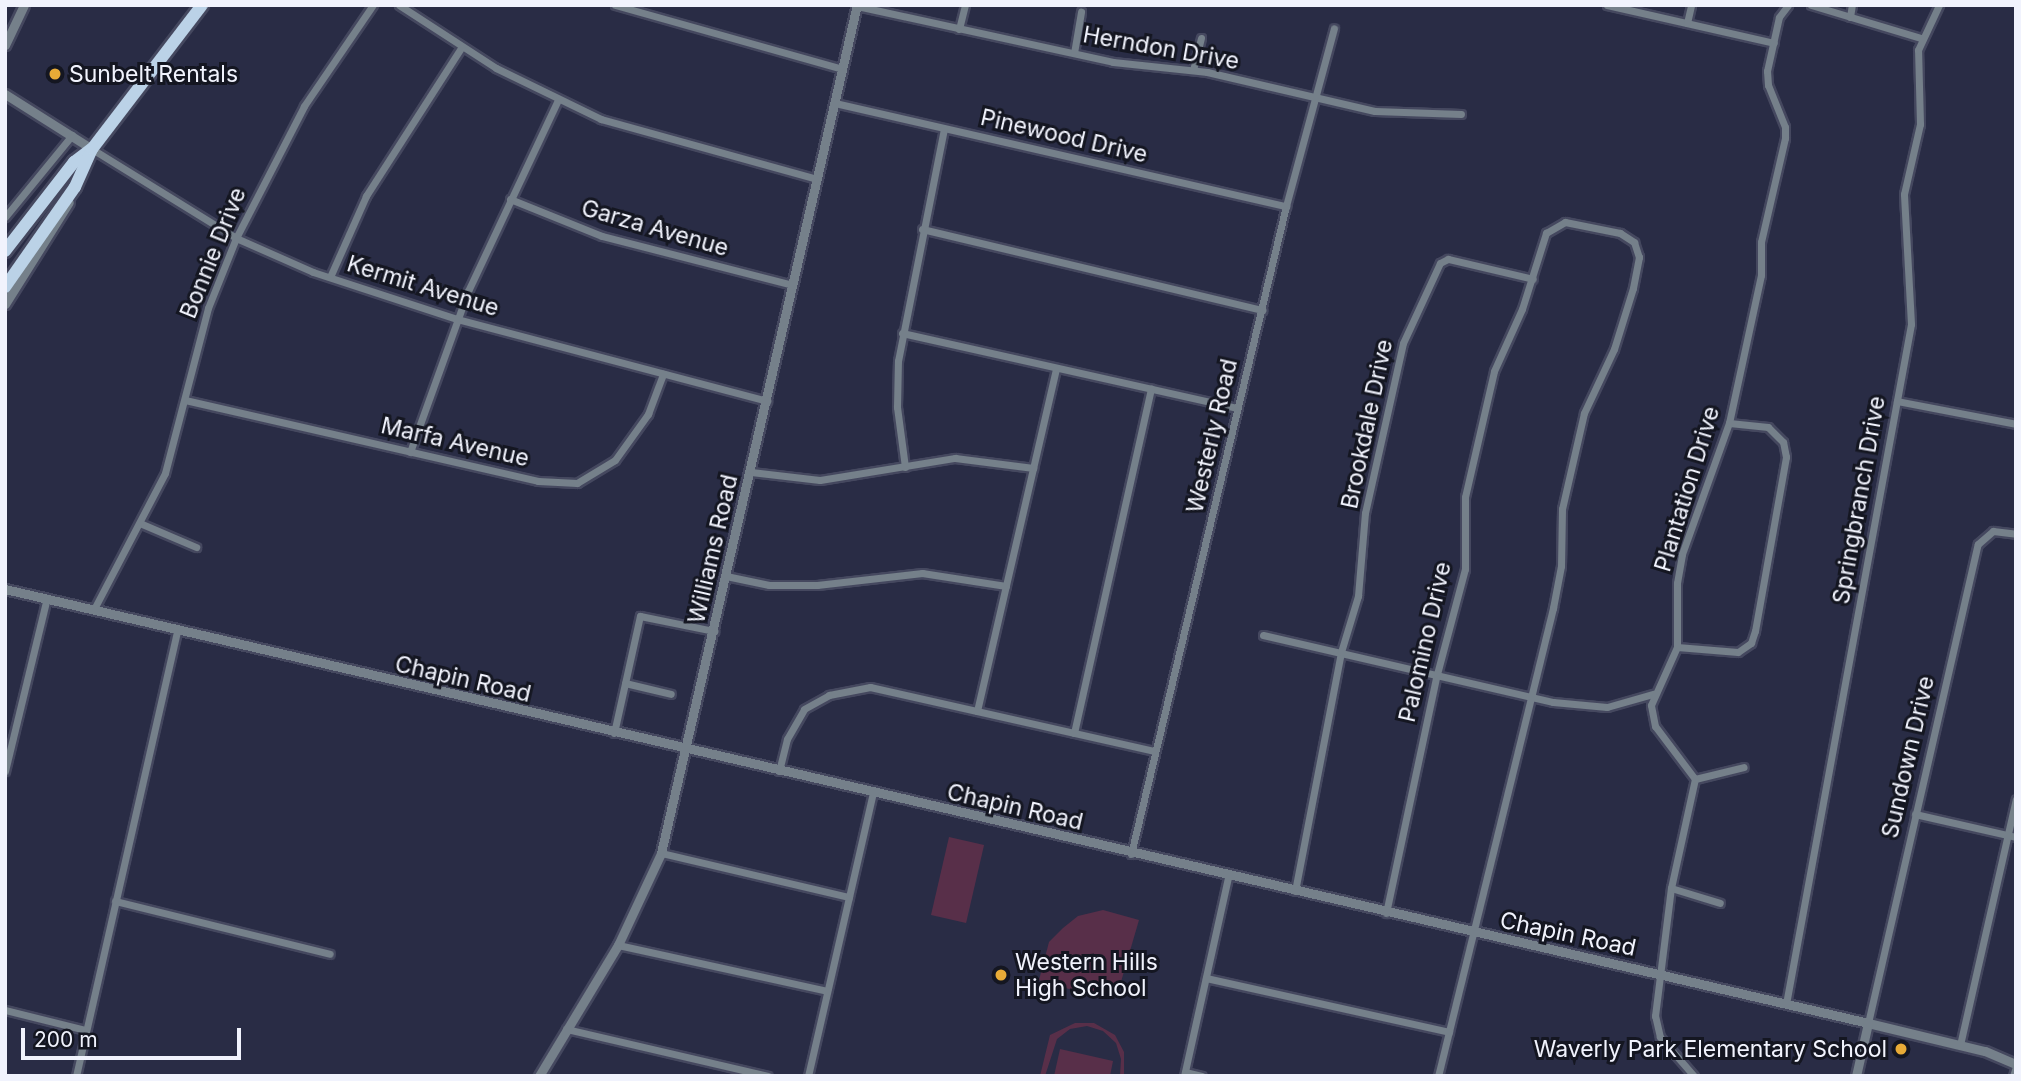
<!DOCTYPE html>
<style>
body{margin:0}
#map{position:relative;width:2021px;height:1081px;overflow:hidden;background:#292c45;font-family:Inter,sans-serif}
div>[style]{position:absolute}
.green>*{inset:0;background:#582f49;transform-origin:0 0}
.roads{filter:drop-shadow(2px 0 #45485f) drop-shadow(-2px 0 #45485f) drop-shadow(0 2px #45485f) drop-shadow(0 -2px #45485f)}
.minor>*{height:7px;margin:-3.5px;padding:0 3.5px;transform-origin:3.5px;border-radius:3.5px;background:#75808a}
.tertiary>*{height:9px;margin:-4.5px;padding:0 4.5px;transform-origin:4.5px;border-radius:4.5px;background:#75808a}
.primary>*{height:12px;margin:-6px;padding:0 6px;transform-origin:6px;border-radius:6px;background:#bbd2e7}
.dots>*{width:19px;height:19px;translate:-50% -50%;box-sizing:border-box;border:4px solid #141621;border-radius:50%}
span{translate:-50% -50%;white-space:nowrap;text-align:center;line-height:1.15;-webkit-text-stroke:6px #141621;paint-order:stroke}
.street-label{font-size:23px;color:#f1f3fd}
.poi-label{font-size:23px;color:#f1f3fd}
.left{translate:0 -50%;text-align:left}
.right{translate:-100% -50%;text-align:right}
.frame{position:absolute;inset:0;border:7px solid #f1f3fd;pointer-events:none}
.scale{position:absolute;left:21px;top:1028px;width:220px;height:32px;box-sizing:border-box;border:4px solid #f1f3fd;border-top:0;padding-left:9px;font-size:21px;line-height:24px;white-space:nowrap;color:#f1f3fd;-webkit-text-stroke:5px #141621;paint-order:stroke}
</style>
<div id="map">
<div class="green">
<i style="left:949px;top:837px;width:36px;height:80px;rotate:13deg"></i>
<i style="clip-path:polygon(1103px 910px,1139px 920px,1118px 992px,1099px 998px,1039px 980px,1049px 942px,1063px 928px,1078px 916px)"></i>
<i style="clip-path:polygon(1075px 1023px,1094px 1023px,1115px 1035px,1124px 1052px,1124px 1076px,1120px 1076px,1121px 1059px,1116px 1043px,1103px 1031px,1087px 1026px,1070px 1029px,1057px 1039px,1045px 1076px,1040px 1076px,1050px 1035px)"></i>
<i style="clip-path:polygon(1060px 1049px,1113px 1061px,1110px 1076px,1054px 1076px)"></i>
</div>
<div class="roads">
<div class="minor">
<i style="left:399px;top:5px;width:116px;rotate:33deg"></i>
<i style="left:496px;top:68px;width:117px;rotate:25.9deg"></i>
<i style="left:601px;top:119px;width:224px;rotate:15.5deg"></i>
<i style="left:615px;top:5px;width:236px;rotate:15.7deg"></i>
<i style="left:1607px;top:5px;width:171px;rotate:12.8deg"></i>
<i style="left:1811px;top:5px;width:115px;rotate:16.7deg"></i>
<i style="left:857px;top:6px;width:262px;rotate:12.3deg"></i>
<i style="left:1113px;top:62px;width:95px;rotate:6.1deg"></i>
<i style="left:1207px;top:72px;width:172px;rotate:13.1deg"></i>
<i style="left:1375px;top:111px;width:86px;rotate:2deg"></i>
<i style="left:1850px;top:17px;width:12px;rotate:-81deg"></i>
<i style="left:1687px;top:23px;width:18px;rotate:-77deg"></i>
<i style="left:959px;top:29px;width:25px;rotate:-76deg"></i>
<i style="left:1074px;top:53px;width:42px;rotate:-80.3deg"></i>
<i style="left:1193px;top:70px;width:33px;rotate:-76deg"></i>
<i style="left:835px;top:103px;width:463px;rotate:12.9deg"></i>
<i style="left:92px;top:149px;width:169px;rotate:31.7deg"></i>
<i style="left:236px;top:238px;width:84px;rotate:23.8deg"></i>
<i style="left:313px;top:272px;width:151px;rotate:18.1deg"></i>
<i style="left:457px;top:319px;width:321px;rotate:14.8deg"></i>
<i style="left:510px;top:199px;width:99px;rotate:21.9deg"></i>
<i style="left:602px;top:236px;width:197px;rotate:14.4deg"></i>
<i style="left:5px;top:217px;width:106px;rotate:-50.7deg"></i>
<i style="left:922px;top:229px;width:350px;rotate:13.4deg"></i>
<i style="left:330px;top:277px;width:89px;rotate:-66deg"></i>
<i style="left:366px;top:196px;width:176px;rotate:-57.3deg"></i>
<i style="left:902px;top:333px;width:344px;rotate:12.6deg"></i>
<i style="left:185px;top:400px;width:362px;rotate:12.9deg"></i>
<i style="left:538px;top:481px;width:39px;rotate:3deg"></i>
<i style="left:577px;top:483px;width:44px;rotate:-31.2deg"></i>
<i style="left:615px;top:460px;width:57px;rotate:-54.3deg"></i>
<i style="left:648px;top:414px;width:43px;rotate:-69.4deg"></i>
<i style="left:1897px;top:401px;width:121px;rotate:10.9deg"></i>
<i style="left:410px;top:452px;width:171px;rotate:-70.2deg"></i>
<i style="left:468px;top:291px;width:211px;rotate:-64.8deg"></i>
<i style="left:905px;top:467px;width:61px;rotate:-97.6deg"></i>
<i style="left:897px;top:407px;width:46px;rotate:-88.8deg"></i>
<i style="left:898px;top:361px;width:237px;rotate:-78.8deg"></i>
<i style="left:751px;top:472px;width:69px;rotate:6.6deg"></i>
<i style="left:820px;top:480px;width:137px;rotate:-9.3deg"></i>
<i style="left:955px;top:458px;width:79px;rotate:7.3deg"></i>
<i style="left:142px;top:524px;width:59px;rotate:23.1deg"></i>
<i style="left:726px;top:576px;width:44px;rotate:11.8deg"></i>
<i style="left:769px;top:585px;width:48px"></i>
<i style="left:817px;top:585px;width:106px;rotate:-6.5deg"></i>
<i style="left:922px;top:573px;width:85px;rotate:8.8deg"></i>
<i style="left:94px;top:609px;width:153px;rotate:-62.4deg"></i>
<i style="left:165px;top:473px;width:171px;rotate:-75.4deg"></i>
<i style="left:208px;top:308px;width:75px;rotate:-68.2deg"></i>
<i style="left:236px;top:238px;width:148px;rotate:-62.7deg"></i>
<i style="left:304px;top:106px;width:122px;rotate:-55.7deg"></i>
<i style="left:1263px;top:635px;width:298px;rotate:13deg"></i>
<i style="left:1553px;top:702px;width:54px;rotate:5.3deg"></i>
<i style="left:1607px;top:707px;width:48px;rotate:-15.8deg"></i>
<i style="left:1677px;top:647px;width:61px;rotate:4.7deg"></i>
<i style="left:1738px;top:652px;width:16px;rotate:-35deg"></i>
<i style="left:1751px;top:643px;width:13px;rotate:-72deg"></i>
<i style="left:1755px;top:631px;width:177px;rotate:-79.9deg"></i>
<i style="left:1786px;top:457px;width:15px;rotate:-101deg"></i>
<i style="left:1783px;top:442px;width:21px;rotate:-135deg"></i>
<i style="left:1768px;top:427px;width:39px;rotate:-174deg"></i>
<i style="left:625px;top:683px;width:47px;rotate:13.4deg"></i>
<i style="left:977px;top:711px;width:352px;rotate:-77deg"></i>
<i style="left:614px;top:733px;width:120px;rotate:-77.5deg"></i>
<i style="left:640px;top:616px;width:76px;rotate:11.5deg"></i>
<i style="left:1074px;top:733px;width:353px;rotate:-77.4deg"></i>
<i style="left:5px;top:771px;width:178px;rotate:-76.4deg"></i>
<i style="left:779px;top:771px;width:33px;rotate:-76deg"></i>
<i style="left:787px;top:739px;width:34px;rotate:-60deg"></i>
<i style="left:804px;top:709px;width:29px;rotate:-29deg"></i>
<i style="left:829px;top:695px;width:42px;rotate:-11deg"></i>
<i style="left:870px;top:687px;width:292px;rotate:12.7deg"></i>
<i style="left:1695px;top:779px;width:50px;rotate:-13.8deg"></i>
<i style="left:1915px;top:814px;width:104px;rotate:12.8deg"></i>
<i style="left:661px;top:853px;width:193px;rotate:13.2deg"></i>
<i style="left:1131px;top:854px;width:666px;rotate:-76.55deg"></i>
<i style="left:1286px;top:206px;width:184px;rotate:-74.9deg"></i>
<i style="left:1671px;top:888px;width:51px;rotate:17deg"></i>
<i style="left:1295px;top:891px;width:243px;rotate:-79.1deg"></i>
<i style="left:1341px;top:652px;width:59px;rotate:-73.1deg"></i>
<i style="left:1358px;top:596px;width:83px;rotate:-85.2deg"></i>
<i style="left:1365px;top:513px;width:174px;rotate:-77.4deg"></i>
<i style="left:1403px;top:343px;width:88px;rotate:-65.2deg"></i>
<i style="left:1440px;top:263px;width:9px;rotate:-27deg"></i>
<i style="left:1448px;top:259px;width:87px;rotate:13.2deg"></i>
<i style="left:115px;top:901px;width:221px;rotate:13.8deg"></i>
<i style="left:1386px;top:913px;width:244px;rotate:-78deg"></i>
<i style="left:1437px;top:674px;width:109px;rotate:-75.1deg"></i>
<i style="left:1465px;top:569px;width:72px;rotate:-90deg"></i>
<i style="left:1465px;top:497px;width:129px;rotate:-77deg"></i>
<i style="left:1494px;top:371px;width:68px;rotate:-65.7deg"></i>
<i style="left:1522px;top:309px;width:80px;rotate:-72.5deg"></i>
<i style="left:1546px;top:233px;width:22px;rotate:-30deg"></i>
<i style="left:1565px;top:222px;width:56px;rotate:11.3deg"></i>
<i style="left:1620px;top:233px;width:17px;rotate:33deg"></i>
<i style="left:1634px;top:242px;width:16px;rotate:72deg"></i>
<i style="left:1639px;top:257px;width:32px;rotate:101deg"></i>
<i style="left:1633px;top:288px;width:64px;rotate:107.3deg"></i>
<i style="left:1614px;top:349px;width:71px;rotate:115.1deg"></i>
<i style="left:1584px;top:413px;width:98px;rotate:102.9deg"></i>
<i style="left:1562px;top:509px;width:57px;rotate:91deg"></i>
<i style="left:1561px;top:566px;width:43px;rotate:100.8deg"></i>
<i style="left:1553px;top:608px;width:482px;rotate:103.8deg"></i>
<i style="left:618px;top:945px;width:214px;rotate:12.4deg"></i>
<i style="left:1206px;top:978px;width:249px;rotate:12.5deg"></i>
<i style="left:1786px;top:1004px;width:691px;rotate:-79.58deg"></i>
<i style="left:1911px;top:324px;width:130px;rotate:-93.1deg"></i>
<i style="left:1904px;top:194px;width:72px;rotate:-77.1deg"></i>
<i style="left:1920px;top:124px;width:74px;rotate:-91.5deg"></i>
<i style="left:1918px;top:50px;width:50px;rotate:-65deg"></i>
<i style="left:5px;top:1010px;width:83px;rotate:13.9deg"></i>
<i style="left:1868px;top:1023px;width:491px;rotate:-77.1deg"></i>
<i style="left:1978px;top:544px;width:20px;rotate:-41deg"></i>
<i style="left:1993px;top:531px;width:23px;rotate:7deg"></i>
<i style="left:566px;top:1029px;width:207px;rotate:13.1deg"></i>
<i style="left:1960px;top:1045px;width:252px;rotate:-77.2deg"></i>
<i style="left:1185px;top:1072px;width:17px;rotate:13deg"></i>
<i style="left:76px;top:1076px;width:457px;rotate:-77.2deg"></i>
<i style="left:808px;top:1076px;width:290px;rotate:-77.1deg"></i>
<i style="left:1184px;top:1076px;width:204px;rotate:-77.5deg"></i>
<i style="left:1694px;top:1076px;width:52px;rotate:-131.1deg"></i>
<i style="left:1660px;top:1037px;width:22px;rotate:-103deg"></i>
<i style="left:1655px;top:1016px;width:129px;rotate:-82.9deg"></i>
<i style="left:1671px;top:888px;width:112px;rotate:-77.6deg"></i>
<i style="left:1695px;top:779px;width:66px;rotate:-127deg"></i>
<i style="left:1655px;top:726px;width:21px;rotate:-101deg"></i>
<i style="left:1651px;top:705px;width:64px;rotate:-65.9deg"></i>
<i style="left:1677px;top:647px;width:64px;rotate:-90deg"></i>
<i style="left:1677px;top:583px;width:29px;rotate:-80deg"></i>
<i style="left:1682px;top:554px;width:139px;rotate:-70.3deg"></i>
<i style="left:1729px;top:423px;width:151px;rotate:-77.8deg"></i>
<i style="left:1761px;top:275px;width:33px;rotate:-90deg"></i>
<i style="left:1761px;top:242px;width:107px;rotate:-77deg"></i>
<i style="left:1785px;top:138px;width:11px;rotate:-90deg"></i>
<i style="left:1785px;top:127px;width:45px;rotate:-112deg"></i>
<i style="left:1768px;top:85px;width:14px;rotate:-94deg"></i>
<i style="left:1767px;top:71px;width:55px;rotate:-77.5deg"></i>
<i style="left:1779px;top:17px;width:15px;rotate:-53deg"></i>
<i style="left:2013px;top:1076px;width:9px;rotate:-72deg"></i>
</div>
<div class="tertiary">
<i style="left:5px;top:45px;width:44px;rotate:-64.6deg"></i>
<i style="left:5px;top:94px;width:103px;rotate:32.3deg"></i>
<i style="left:5px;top:304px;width:120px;rotate:-57.9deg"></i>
<i style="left:5px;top:589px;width:1913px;rotate:13.11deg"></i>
<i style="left:1868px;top:1023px;width:120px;rotate:13.5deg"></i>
<i style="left:1985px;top:1051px;width:34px;rotate:23deg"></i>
<i style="left:539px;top:1076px;width:153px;rotate:-58.9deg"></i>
<i style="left:618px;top:945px;width:102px;rotate:-64.9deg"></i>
<i style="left:661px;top:853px;width:870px;rotate:-76.99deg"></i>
<i style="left:1856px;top:1076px;width:54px;rotate:-77.2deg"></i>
</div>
<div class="primary">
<i style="left:5px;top:251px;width:113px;rotate:-52.2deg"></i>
<i style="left:74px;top:162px;width:21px;rotate:-37deg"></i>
<i style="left:5px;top:287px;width:122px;rotate:-55deg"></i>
<i style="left:75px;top:187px;width:42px;rotate:-65.9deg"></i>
<i style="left:92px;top:149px;width:181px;rotate:-52.6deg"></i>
</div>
</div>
<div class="dots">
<i style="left:55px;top:74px;background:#e8ab37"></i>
<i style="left:1001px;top:975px;background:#e8ab37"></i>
<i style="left:1901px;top:1049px;background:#e8ab37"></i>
</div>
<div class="street-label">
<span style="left:1161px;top:48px;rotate:10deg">Herndon Drive</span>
<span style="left:1064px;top:136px;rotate:13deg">Pinewood Drive</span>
<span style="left:655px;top:228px;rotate:16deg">Garza Avenue</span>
<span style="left:213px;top:253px;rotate:-68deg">Bonnie Drive</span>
<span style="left:423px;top:286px;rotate:17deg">Kermit Avenue</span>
<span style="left:1367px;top:424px;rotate:-78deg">Brookdale Drive</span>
<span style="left:1212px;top:436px;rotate:-77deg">Westerly Road</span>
<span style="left:455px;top:442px;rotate:13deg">Marfa Avenue</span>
<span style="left:1687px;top:489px;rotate:-73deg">Plantation Drive</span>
<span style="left:1859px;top:500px;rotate:-80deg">Springbranch Drive</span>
<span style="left:713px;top:549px;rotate:-77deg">Williams Road</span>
<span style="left:1425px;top:642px;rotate:-77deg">Palomino Drive</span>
<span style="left:463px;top:679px;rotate:13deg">Chapin Road</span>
<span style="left:1908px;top:757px;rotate:-77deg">Sundown Drive</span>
<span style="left:1015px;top:807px;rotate:13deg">Chapin Road</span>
<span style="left:1568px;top:934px;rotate:12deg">Chapin Road</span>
</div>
<div class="poi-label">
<span class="left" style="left:69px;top:74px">Sunbelt Rentals</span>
<span class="left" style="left:1015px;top:975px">Western Hills<br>High School</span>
<span class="right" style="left:1887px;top:1049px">Waverly Park Elementary School</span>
</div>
<div class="frame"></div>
<div class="scale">200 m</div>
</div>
